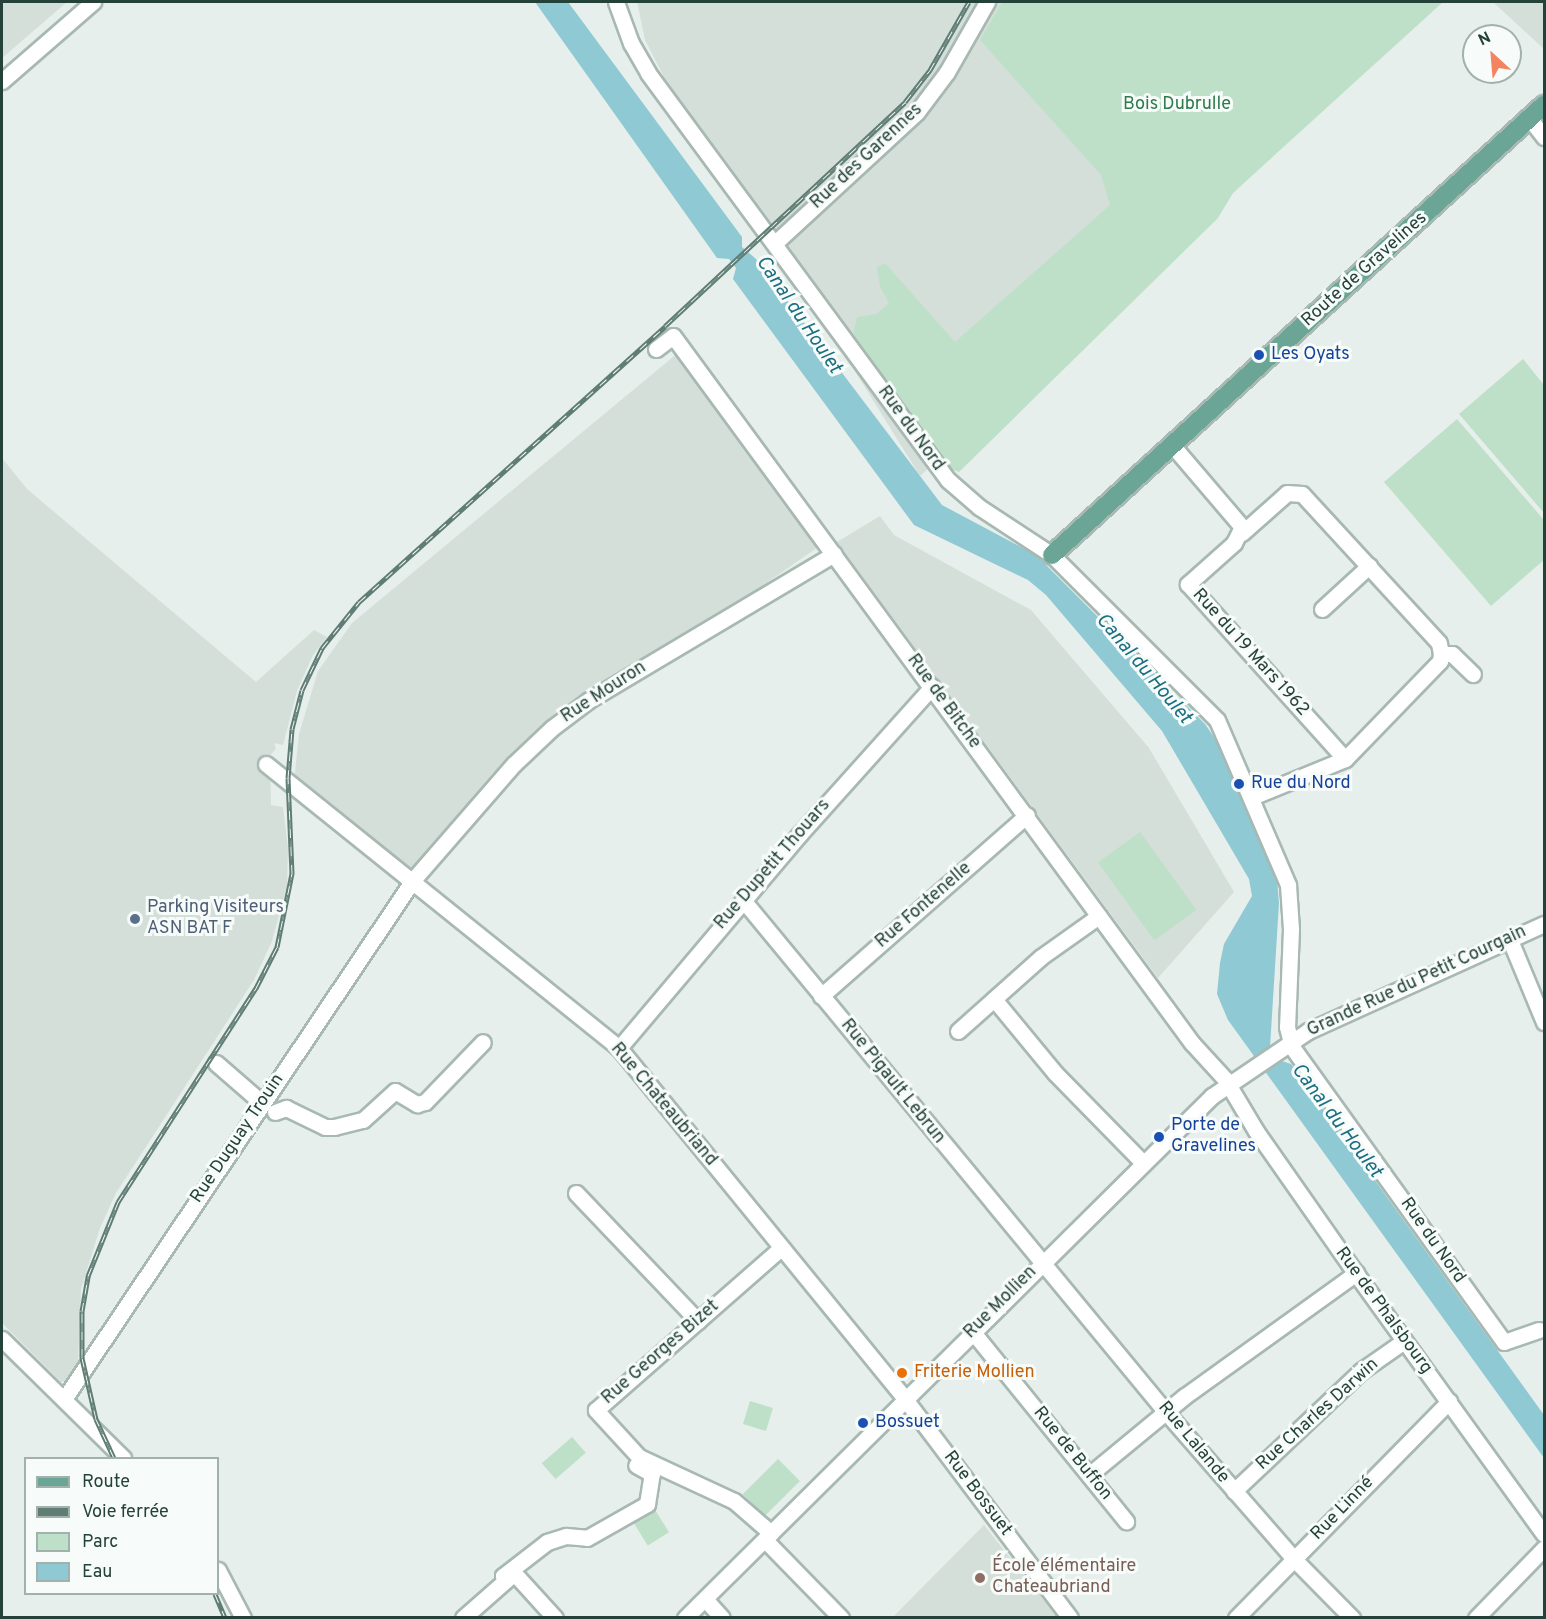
<!DOCTYPE html>
<meta charset="utf-8">
<style>
body{margin:0}
#map{position:relative;width:1546px;height:1619px;overflow:hidden;background:#e6efeb;font-family:Overpass,sans-serif}
div>[style]{position:absolute}
.built>*{inset:0;background:#d4dfda}
.green>*{inset:0;background:#bfe0c8;transform-origin:0 0}
.water>*{inset:0;background:#8ec9d4}
.roads{filter:drop-shadow(2px 0 #a8b8b2) drop-shadow(-2px 0 #a8b8b2) drop-shadow(0 2px #a8b8b2) drop-shadow(0 -2px #a8b8b2)}
.minor>*{height:15px;margin:-7.5px;padding:0 7.5px;transform-origin:7.5px;border-radius:7.5px;background:#fff}
.major>*{height:18px;margin:-9px;padding:0 9px;transform-origin:9px;border-radius:9px;background:#6aa596}
.rail>*{height:5px;margin-top:-2.5px;transform-origin:0;background:repeating-linear-gradient(90deg,#f7fbf9 0 9px,#5f7d75 0 18px);box-sizing:border-box;border-block:2px solid #5f7d75}
.dots>*{width:16px;height:16px;translate:-50% -50%;box-sizing:border-box;border:3px solid #f7fbf9;border-radius:50%}
span{translate:-50% -50%;white-space:nowrap;text-align:center;line-height:1.15;-webkit-text-stroke:6px #f7fbf9;paint-order:stroke}
.park-label{font-size:18px;color:#2d7a4b}
.street-label{font-size:18px;color:#24423a}
.transit-label{font-size:18px;color:#164399}
.left{translate:0 -50%;text-align:left}
.service-label{font-size:18px;color:#4e5e75}
.food-label{font-size:18px;color:#c56008}
.education-label{font-size:18px;color:#785e54}
.water-label{font-size:20px;color:#1c6f80;font-style:italic}
.frame{position:absolute;inset:0;border:3px solid #24423a;pointer-events:none}
.legend{position:absolute;left:24px;top:1457px;width:195px;height:138px;box-sizing:border-box;background:#f7fbf9;border:2px solid #a3b1ad;margin:0;padding:8px 10px;list-style:none;font-size:18px;color:#24423a}
.legend li{display:flex;align-items:center;gap:12px;height:30px}
.legend b{width:30px;border:2px solid #a3b1ad}
.north{position:absolute;left:1462px;top:24px;width:60px;height:60px;box-sizing:border-box;background:#f7fbf9;border:2px solid #a3b1ad;border-radius:50%;rotate:334deg;font-size:16px;font-weight:700;line-height:24px;text-align:center;color:#24423a}
.north::after{content:'';display:block;margin:auto;width:21px;height:27px;background:#f4845f;clip-path:polygon(50% 0,100% 100%,50% 72%,0 100%)}
</style>
<div id="map">
<div class="built">
<i style="clip-path:polygon(2px 2px,67px 2px,2px 58px)"></i>
<i style="clip-path:polygon(637px 2px,1437px 2px,1173px 249px,920px 476px,819px 313px,721px 188px,645px 40px)"></i>
<i style="clip-path:polygon(1493px 2px,1544px 2px,1544px 49px)"></i>
<i style="clip-path:polygon(679px 352px,821px 545px,755px 591px,558px 710px,492px 774px,410px 871px,293px 791px,299px 734px,318px 671px,352px 623px)"></i>
<i style="clip-path:polygon(2px 458px,27px 489px,256px 682px,314px 630px,327px 637px,313px 655px,297px 691px,283px 745px,274px 743px,276px 749px,270px 755px,271px 805px,283px 807px,288px 849px,287px 886px,272px 941px,254px 980px,116px 1193px,100px 1228px,81px 1289px,78px 1364px,66px 1381px,61px 1382px,2px 1323px)"></i>
<i style="clip-path:polygon(880px 516px,894px 535px,1031px 610px,1149px 748px,1234px 892px,1158px 978px,837px 542px)"></i>
<i style="clip-path:polygon(984px 1525px,1057px 1617px,893px 1617px)"></i>
</div>
<div class="green">
<i style="clip-path:polygon(1002px 2px,1443px 2px,1233px 193px,1218px 218px,959px 472px,945px 467px,853px 333px,857px 317px,876px 314px,889px 303px,880px 287px,877px 267px,885px 263px,955px 342px,1110px 205px,1101px 175px,980px 40px)"></i>
<i style="clip-path:polygon(1523px 359px,1544px 385px,1544px 513px,1459px 414px)"></i>
<i style="clip-path:polygon(1457px 419px,1544px 520px,1544px 560px,1491px 606px,1384px 482px)"></i>
<i style="left:1140px;top:832px;width:96px;height:52px;rotate:54deg"></i>
<i style="left:750px;top:1401px;width:24px;height:24px;rotate:17deg"></i>
<i style="left:572px;top:1437px;width:21px;height:40px;rotate:49deg"></i>
<i style="left:778px;top:1459px;width:31px;height:50px;rotate:45deg"></i>
<i style="left:652px;top:1505px;width:32px;height:25px;rotate:58deg"></i>
</div>
<div class="water">
<i style="clip-path:polygon(535px 2px,568px 2px,742px 237px,742px 247px,756px 259px,942px 505px,1036px 555px,1205px 724px,1218px 743px,1277px 880px,1279px 903px,1270px 1047px,1279px 1060px,1291px 1064px,1544px 1415px,1544px 1458px,1228px 1020px,1217px 994px,1220px 963px,1224px 944px,1252px 896px,1249px 879px,1162px 731px,1046px 595px,1028px 580px,914px 525px,733px 279px,736px 268px,729px 259px,717px 258px)"></i>
</div>
<div class="roads">
<div class="minor">
<i style="left:616px;top:2px;width:44px;rotate:69.9deg"></i>
<i style="left:631px;top:43px;width:34px;rotate:60deg"></i>
<i style="left:648px;top:73px;width:506px;rotate:53.61deg"></i>
<i style="left:948px;top:480px;width:41px;rotate:41.1deg"></i>
<i style="left:979px;top:507px;width:87px;rotate:33.3deg"></i>
<i style="left:1052px;top:555px;width:233px;rotate:45deg"></i>
<i style="left:1217px;top:720px;width:180px;rotate:66.7deg"></i>
<i style="left:1288px;top:885px;width:44px;rotate:86.1deg"></i>
<i style="left:1291px;top:929px;width:98px;rotate:92.3deg"></i>
<i style="left:1287px;top:1027px;width:21px;rotate:76deg"></i>
<i style="left:1292px;top:1047px;width:363px;rotate:54.3deg"></i>
<i style="left:1504px;top:1342px;width:37px;rotate:-19deg"></i>
<i style="left:2px;top:81px;width:121px;rotate:-41deg"></i>
<i style="left:1530px;top:119px;width:23px;rotate:52deg"></i>
<i style="left:775px;top:243px;width:193px;rotate:-42.7deg"></i>
<i style="left:917px;top:112px;width:50px;rotate:-53.1deg"></i>
<i style="left:947px;top:72px;width:81px;rotate:-60.3deg"></i>
<i style="left:656px;top:349px;width:21px;rotate:-37deg"></i>
<i style="left:673px;top:336px;width:877px;rotate:53.72deg"></i>
<i style="left:1192px;top:1043px;width:49px;rotate:47.5deg"></i>
<i style="left:1225px;top:1079px;width:61px;rotate:59.2deg"></i>
<i style="left:1256px;top:1131px;width:162px;rotate:55deg"></i>
<i style="left:1349px;top:1264px;width:333px;rotate:54.2deg"></i>
<i style="left:1173px;top:446px;width:106px;rotate:49.6deg"></i>
<i style="left:1242px;top:527px;width:18px;rotate:117deg"></i>
<i style="left:1234px;top:543px;width:62px;rotate:138.3deg"></i>
<i style="left:1188px;top:584px;width:235px;rotate:48.1deg"></i>
<i style="left:1242px;top:533px;width:60px;rotate:-41.6deg"></i>
<i style="left:1287px;top:493px;width:15px;rotate:4deg"></i>
<i style="left:1302px;top:494px;width:202px;rotate:47.4deg"></i>
<i style="left:1439px;top:643px;width:11px;rotate:80deg"></i>
<i style="left:1441px;top:654px;width:7px;rotate:98deg"></i>
<i style="left:1440px;top:661px;width:136px;rotate:134.1deg"></i>
<i style="left:1345px;top:759px;width:100px;rotate:157.8deg"></i>
<i style="left:1322px;top:609px;width:64px;rotate:-42.5deg"></i>
<i style="left:1441px;top:654px;width:11px"></i>
<i style="left:1452px;top:654px;width:29px;rotate:44deg"></i>
<i style="left:266px;top:764px;width:453px;rotate:38.8deg"></i>
<i style="left:619px;top:1048px;width:453px;rotate:50.8deg"></i>
<i style="left:905px;top:1399px;width:274px;rotate:53deg"></i>
<i style="left:743px;top:900px;width:663px;rotate:50.45deg"></i>
<i style="left:1165px;top:1411px;width:196px;rotate:48.9deg"></i>
<i style="left:1294px;top:1559px;width:83px;rotate:45.5deg"></i>
<i style="left:1510px;top:940px;width:89px;rotate:67.5deg"></i>
<i style="left:821px;top:996px;width:274px;rotate:-41.3deg"></i>
<i style="left:994px;top:999px;width:96px;rotate:50.5deg"></i>
<i style="left:1055px;top:1073px;width:126px;rotate:45.6deg"></i>
<i style="left:958px;top:1031px;width:111px;rotate:-41.7deg"></i>
<i style="left:1041px;top:957px;width:71px;rotate:-35.3deg"></i>
<i style="left:619px;top:1048px;width:279px;rotate:-49.8deg"></i>
<i style="left:799px;top:835px;width:199px;rotate:-48.1deg"></i>
<i style="left:216px;top:1063px;width:61px;rotate:41deg"></i>
<i style="left:275px;top:1112px;width:12px;rotate:-20deg"></i>
<i style="left:286px;top:1108px;width:43px;rotate:26deg"></i>
<i style="left:325px;top:1127px;width:9px"></i>
<i style="left:334px;top:1127px;width:30px;rotate:-14deg"></i>
<i style="left:363px;top:1120px;width:43px;rotate:-42.2deg"></i>
<i style="left:395px;top:1091px;width:26px;rotate:31deg"></i>
<i style="left:417px;top:1104px;width:8px;rotate:-14deg"></i>
<i style="left:425px;top:1102px;width:83px;rotate:-46deg"></i>
<i style="left:576px;top:1193px;width:177px;rotate:46.4deg"></i>
<i style="left:972px;top:1331px;width:245px;rotate:51deg"></i>
<i style="left:2px;top:1339px;width:170px;rotate:44.5deg"></i>
<i style="left:64px;top:1399px;width:625px;rotate:-56.08deg"></i>
<i style="left:413px;top:880px;width:154px;rotate:-49deg"></i>
<i style="left:514px;top:764px;width:52px;rotate:-43.5deg"></i>
<i style="left:552px;top:728px;width:46px;rotate:-37.1deg"></i>
<i style="left:589px;top:700px;width:285px;rotate:-30.8deg"></i>
<i style="left:1089px;top:1475px;width:124px;rotate:-39.5deg"></i>
<i style="left:1185px;top:1396px;width:211px;rotate:-35.7deg"></i>
<i style="left:1234px;top:1491px;width:175px;rotate:-43.4deg"></i>
<i style="left:1361px;top:1371px;width:52px;rotate:-34.9deg"></i>
<i style="left:771px;top:1533px;width:49px;rotate:-139.1deg"></i>
<i style="left:734px;top:1501px;width:105px;rotate:-155.1deg"></i>
<i style="left:639px;top:1457px;width:64px;rotate:-132.5deg"></i>
<i style="left:596px;top:1410px;width:246px;rotate:-41.2deg"></i>
<i style="left:765px;top:1540px;width:109px;rotate:45.7deg"></i>
<i style="left:218px;top:1570px;width:54px;rotate:62.5deg"></i>
<i style="left:506px;top:1580px;width:5px;rotate:-127deg"></i>
<i style="left:503px;top:1576px;width:56px;rotate:-37.7deg"></i>
<i style="left:547px;top:1542px;width:20px;rotate:-18deg"></i>
<i style="left:566px;top:1536px;width:21px;rotate:5deg"></i>
<i style="left:587px;top:1538px;width:69px;rotate:-29.5deg"></i>
<i style="left:647px;top:1504px;width:30px;rotate:-81deg"></i>
<i style="left:652px;top:1474px;width:18px;rotate:-151deg"></i>
<i style="left:705px;top:1599px;width:25px;rotate:48deg"></i>
<i style="left:463px;top:1618px;width:68px;rotate:-41.4deg"></i>
<i style="left:514px;top:1573px;width:61px;rotate:47.7deg"></i>
<i style="left:685px;top:1618px;width:742px;rotate:-44.73deg"></i>
<i style="left:1212px;top:1096px;width:116px;rotate:-34.1deg"></i>
<i style="left:1308px;top:1031px;width:259px;rotate:-24.4deg"></i>
<i style="left:1236px;top:1618px;width:304px;rotate:-45.5deg"></i>
<i style="left:1476px;top:1618px;width:98px;rotate:-45.8deg"></i>
</div>
<div class="major">
<i style="left:1052px;top:555px;width:667px;rotate:-42.45deg"></i>
</div>
</div>
<div class="rail">
<i style="left:114px;top:1458px;width:43px;rotate:-114.8deg"></i>
<i style="left:96px;top:1419px;width:63px;rotate:-102.9deg"></i>
<i style="left:82px;top:1358px;width:47px;rotate:-90deg"></i>
<i style="left:82px;top:1311px;width:36px;rotate:-80deg"></i>
<i style="left:88px;top:1276px;width:80px;rotate:-67.9deg"></i>
<i style="left:118px;top:1202px;width:255px;rotate:-57.2deg"></i>
<i style="left:256px;top:988px;width:46px;rotate:-62.9deg"></i>
<i style="left:277px;top:947px;width:76px;rotate:-78.5deg"></i>
<i style="left:292px;top:873px;width:95px;rotate:-92.4deg"></i>
<i style="left:288px;top:778px;width:49px;rotate:-85.3deg"></i>
<i style="left:292px;top:729px;width:40px;rotate:-75.6deg"></i>
<i style="left:302px;top:690px;width:47px;rotate:-64.5deg"></i>
<i style="left:322px;top:648px;width:59px;rotate:-51.2deg"></i>
<i style="left:359px;top:602px;width:412px;rotate:-42deg"></i>
<i style="left:665px;top:326px;width:328px;rotate:-43deg"></i>
<i style="left:905px;top:102px;width:41px;rotate:-52deg"></i>
<i style="left:930px;top:70px;width:78px;rotate:-60.2deg"></i>
<i style="left:215px;top:1594px;width:26px;rotate:67deg"></i>
</div>
<div class="dots">
<i style="left:1259px;top:355px;background:#1a4fb4"></i>
<i style="left:1239px;top:784px;background:#1a4fb4"></i>
<i style="left:135px;top:919px;background:#5c6f8a"></i>
<i style="left:1159px;top:1137px;background:#1a4fb4"></i>
<i style="left:902px;top:1373px;background:#e8710a"></i>
<i style="left:863px;top:1423px;background:#1a4fb4"></i>
<i style="left:980px;top:1578px;background:#8d6e63"></i>
</div>
<div class="park-label">
<span style="left:1177px;top:105px">Bois Dubrulle</span>
</div>
<div class="street-label">
<span style="left:867px;top:157px;rotate:-43deg">Rue des Garennes</span>
<span style="left:1365px;top:270px;rotate:-42deg">Route de Gravelines</span>
<span style="left:910px;top:429px;rotate:54deg">Rue du Nord</span>
<span style="left:1250px;top:653px;rotate:48deg">Rue du 19 Mars 1962</span>
<span style="left:604px;top:693px;rotate:-33deg">Rue Mouron</span>
<span style="left:943px;top:702px;rotate:54deg">Rue de Bitche</span>
<span style="left:773px;top:865px;rotate:-49deg">Rue Dupetit Thouars</span>
<span style="left:924px;top:906px;rotate:-41deg">Rue Fontenelle</span>
<span style="left:1417px;top:982px;rotate:-25deg">Grande Rue du Petit Courgain</span>
<span style="left:892px;top:1082px;rotate:51deg">Rue Pigault Lebrun</span>
<span style="left:663px;top:1105px;rotate:50deg">Rue Chateaubriand</span>
<span style="left:238px;top:1139px;rotate:-56deg">Rue Duguay Trouin</span>
<span style="left:1432px;top:1241px;rotate:55deg">Rue du Nord</span>
<span style="left:1001px;top:1303px;rotate:-45deg">Rue Mollien</span>
<span style="left:1383px;top:1311px;rotate:54deg">Rue de Phalsbourg</span>
<span style="left:661px;top:1353px;rotate:-41deg">Rue Georges Bizet</span>
<span style="left:1318px;top:1415px;rotate:-42deg">Rue Charles Darwin</span>
<span style="left:1193px;top:1443px;rotate:50deg">Rue Lalande</span>
<span style="left:1072px;top:1454px;rotate:51deg">Rue de Buffon</span>
<span style="left:977px;top:1494px;rotate:53deg">Rue Bossuet</span>
<span style="left:1343px;top:1509px;rotate:-46deg">Rue Linné</span>
</div>
<div class="transit-label">
<span class="left" style="left:1271px;top:355px">Les Oyats</span>
<span class="left" style="left:1251px;top:784px">Rue du Nord</span>
<span class="left" style="left:1171px;top:1137px">Porte de<br>Gravelines</span>
<span class="left" style="left:875px;top:1423px">Bossuet</span>
</div>
<div class="service-label">
<span class="left" style="left:147px;top:919px">Parking Visiteurs<br>ASN BAT F</span>
</div>
<div class="food-label">
<span class="left" style="left:914px;top:1373px">Friterie Mollien</span>
</div>
<div class="education-label">
<span class="left" style="left:992px;top:1578px">École élémentaire<br>Chateaubriand</span>
</div>
<div class="water-label">
<span style="left:798px;top:315px;rotate:56deg">Canal du Houlet</span>
<span style="left:1143px;top:669px;rotate:50deg">Canal du Houlet</span>
<span style="left:1336px;top:1121px;rotate:53deg">Canal du Houlet</span>
</div>
<div class="frame"></div>
<ul class="legend">
<li><b style="height:8px;background:#6aa596"></b>Route</li>
<li><b style="height:8px;background:#5f7d75"></b>Voie ferrée</li>
<li><b style="height:16px;background:#bfe0c8"></b>Parc</li>
<li><b style="height:16px;background:#8ec9d4"></b>Eau</li>
</ul>
<div class="north">N</div>
</div>
